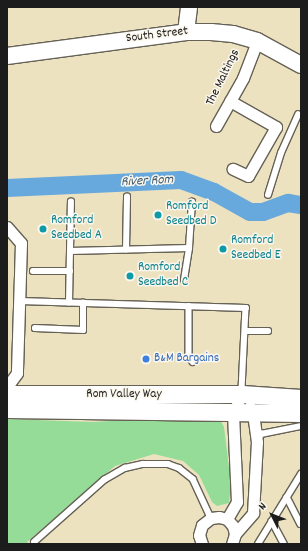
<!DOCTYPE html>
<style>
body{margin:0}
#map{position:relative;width:308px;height:551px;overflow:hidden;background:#ece2c0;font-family:Dekko,sans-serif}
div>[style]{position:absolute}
.green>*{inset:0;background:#94dc97}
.river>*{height:18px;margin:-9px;padding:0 9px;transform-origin:9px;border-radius:9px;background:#67a9dc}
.roads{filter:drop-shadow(1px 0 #656155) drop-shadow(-1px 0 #656155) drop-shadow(0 1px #656155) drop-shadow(0 -1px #656155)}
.lane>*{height:5.5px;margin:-2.75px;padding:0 2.75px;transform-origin:2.75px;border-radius:2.75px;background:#fff}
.street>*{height:11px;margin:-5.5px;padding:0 5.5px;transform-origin:5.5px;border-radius:5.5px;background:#fff}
.secondary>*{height:16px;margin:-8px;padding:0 8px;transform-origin:8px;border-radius:8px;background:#fff}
.primary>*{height:17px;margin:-8.5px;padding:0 8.5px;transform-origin:8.5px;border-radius:8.5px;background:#fff}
.dots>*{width:11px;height:11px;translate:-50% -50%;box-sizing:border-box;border:2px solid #fbf7ec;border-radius:50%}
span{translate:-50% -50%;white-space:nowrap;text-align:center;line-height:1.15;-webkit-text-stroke:3px #fbf7ec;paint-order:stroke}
.street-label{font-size:13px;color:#1c1c1c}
.culture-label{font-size:13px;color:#0d838f}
.left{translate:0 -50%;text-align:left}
.shop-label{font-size:13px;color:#366cbe}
.water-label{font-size:14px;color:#3e5b72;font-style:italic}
.frame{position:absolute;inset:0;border:8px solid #1c1c1c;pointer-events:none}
.north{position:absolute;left:252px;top:495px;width:40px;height:40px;-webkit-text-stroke:3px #fbf7ec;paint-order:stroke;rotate:312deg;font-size:11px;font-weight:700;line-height:16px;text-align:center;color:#1c1c1c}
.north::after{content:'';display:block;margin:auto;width:14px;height:18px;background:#1c1c1c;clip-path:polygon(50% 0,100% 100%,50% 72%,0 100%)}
</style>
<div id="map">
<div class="green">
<i style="clip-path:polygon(7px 419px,93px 422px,148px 419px,221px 421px,224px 427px,231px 484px,229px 503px,217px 506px,212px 502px,199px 475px,183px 461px,154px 454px,115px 466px,27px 542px,29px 544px,7px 544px)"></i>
</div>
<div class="river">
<i style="left:7px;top:188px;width:174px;rotate:-2.6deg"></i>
<i style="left:181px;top:180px;width:35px;rotate:20deg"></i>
<i style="left:214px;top:192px;width:41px;rotate:29.1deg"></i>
<i style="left:250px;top:212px;width:13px"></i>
<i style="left:263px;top:212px;width:27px;rotate:-20deg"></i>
<i style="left:288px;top:203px;width:13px;rotate:9deg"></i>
</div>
<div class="roads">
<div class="lane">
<i style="left:268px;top:195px;width:44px;rotate:-72.8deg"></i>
<i style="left:281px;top:153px;width:42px;rotate:-65.9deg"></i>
<i style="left:126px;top:250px;width:53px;rotate:-88.9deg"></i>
<i style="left:70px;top:251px;width:119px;rotate:-1.4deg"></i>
<i style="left:189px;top:248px;width:46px;rotate:-86.3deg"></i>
<i style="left:33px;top:271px;width:37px"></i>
<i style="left:184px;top:280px;width:32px;rotate:-81deg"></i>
<i style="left:20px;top:301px;width:226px;rotate:1.8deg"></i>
<i style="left:246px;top:308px;width:83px;rotate:92.8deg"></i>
<i style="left:69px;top:303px;width:101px;rotate:-88.9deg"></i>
<i style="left:189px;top:306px;width:50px;rotate:90deg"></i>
<i style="left:189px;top:356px;width:7px;rotate:56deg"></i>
<i style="left:35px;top:328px;width:48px;rotate:2.4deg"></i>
<i style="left:83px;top:330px;width:27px;rotate:-90deg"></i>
<i style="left:245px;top:331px;width:23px"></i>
<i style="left:258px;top:440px;width:7px;rotate:-63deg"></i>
<i style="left:261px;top:434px;width:41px;rotate:-11.3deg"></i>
<i style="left:287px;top:497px;width:30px;rotate:63deg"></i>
<i style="left:272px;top:521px;width:26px;rotate:62deg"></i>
<i style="left:34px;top:542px;width:94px;rotate:-41.5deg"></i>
<i style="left:104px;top:480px;width:24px;rotate:-30deg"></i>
<i style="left:125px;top:468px;width:18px;rotate:-13deg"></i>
<i style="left:143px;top:464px;width:25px"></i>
<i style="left:168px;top:464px;width:12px;rotate:20deg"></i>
<i style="left:179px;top:468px;width:18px;rotate:38deg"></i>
<i style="left:193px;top:479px;width:43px;rotate:65.2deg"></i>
<i style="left:258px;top:544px;width:82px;rotate:-58.4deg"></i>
</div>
<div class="street">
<i style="left:230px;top:101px;width:53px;rotate:29.5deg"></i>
<i style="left:276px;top:127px;width:56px;rotate:119.7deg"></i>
<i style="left:248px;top:176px;width:17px;rotate:-155deg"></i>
<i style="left:216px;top:126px;width:55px;rotate:-60.6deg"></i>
<i style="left:243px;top:78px;width:40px;rotate:-69deg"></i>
<i style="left:7px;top:227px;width:21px;rotate:49deg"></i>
<i style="left:21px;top:243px;width:130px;rotate:91.8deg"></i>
<i style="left:17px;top:373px;width:17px;rotate:126deg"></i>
<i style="left:227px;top:519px;width:20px;rotate:-60deg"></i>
<i style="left:237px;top:502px;width:89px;rotate:-92.6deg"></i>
<i style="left:233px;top:413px;width:21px;rotate:-65deg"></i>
<i style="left:235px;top:534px;width:28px;rotate:-49deg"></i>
<i style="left:253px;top:513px;width:71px;rotate:-86.8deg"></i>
<i style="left:257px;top:442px;width:29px;rotate:-98deg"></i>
<i style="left:253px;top:413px;width:7px;rotate:-117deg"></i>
<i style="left:202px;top:544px;width:9px;rotate:-108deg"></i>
<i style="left:199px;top:535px;width:10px;rotate:-73deg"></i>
<i style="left:202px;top:525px;width:11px;rotate:-38deg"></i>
<i style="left:211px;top:518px;width:8px;rotate:-7deg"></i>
<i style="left:219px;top:517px;width:8px;rotate:14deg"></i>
<i style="left:227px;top:519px;width:9px;rotate:49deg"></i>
<i style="left:233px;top:526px;width:8px;rotate:76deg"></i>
<i style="left:235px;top:534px;width:10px;rotate:107deg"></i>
</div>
<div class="secondary">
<i style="left:186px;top:32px;width:25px;rotate:-83deg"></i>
<i style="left:7px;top:56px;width:181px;rotate:-7.6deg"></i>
<i style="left:186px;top:32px;width:25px"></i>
<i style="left:211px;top:32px;width:22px;rotate:5deg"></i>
<i style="left:233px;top:34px;width:25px;rotate:16deg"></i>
<i style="left:257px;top:41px;width:50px;rotate:28.6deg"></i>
</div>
<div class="primary">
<i style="left:7px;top:394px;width:235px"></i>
<i style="left:242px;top:394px;width:59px;rotate:3.9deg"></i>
<i style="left:7px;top:409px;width:294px;rotate:0.8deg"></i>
</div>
</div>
<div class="dots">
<i style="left:158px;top:215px;background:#0f9aa8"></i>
<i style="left:43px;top:229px;background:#0f9aa8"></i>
<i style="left:223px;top:249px;background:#0f9aa8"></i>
<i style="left:130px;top:276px;background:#0f9aa8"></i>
<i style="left:146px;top:359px;background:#3f7fe0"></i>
</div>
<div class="street-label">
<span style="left:157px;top:36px;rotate:-7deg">South Street</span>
<span style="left:224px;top:78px;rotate:-64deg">The Maltings</span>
<span style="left:124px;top:395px">Rom Valley Way</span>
</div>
<div class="culture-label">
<span class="left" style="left:166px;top:215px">Romford<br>Seedbed D</span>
<span class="left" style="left:51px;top:229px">Romford<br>Seedbed A</span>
<span class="left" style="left:231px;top:249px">Romford<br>Seedbed E</span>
<span class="left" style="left:138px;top:276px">Romford<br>Seedbed C</span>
</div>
<div class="shop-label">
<span class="left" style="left:154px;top:359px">B&amp;M Bargains</span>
</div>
<div class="water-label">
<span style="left:147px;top:181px;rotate:-3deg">River Rom</span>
</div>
<div class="frame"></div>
<div class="north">N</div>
</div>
